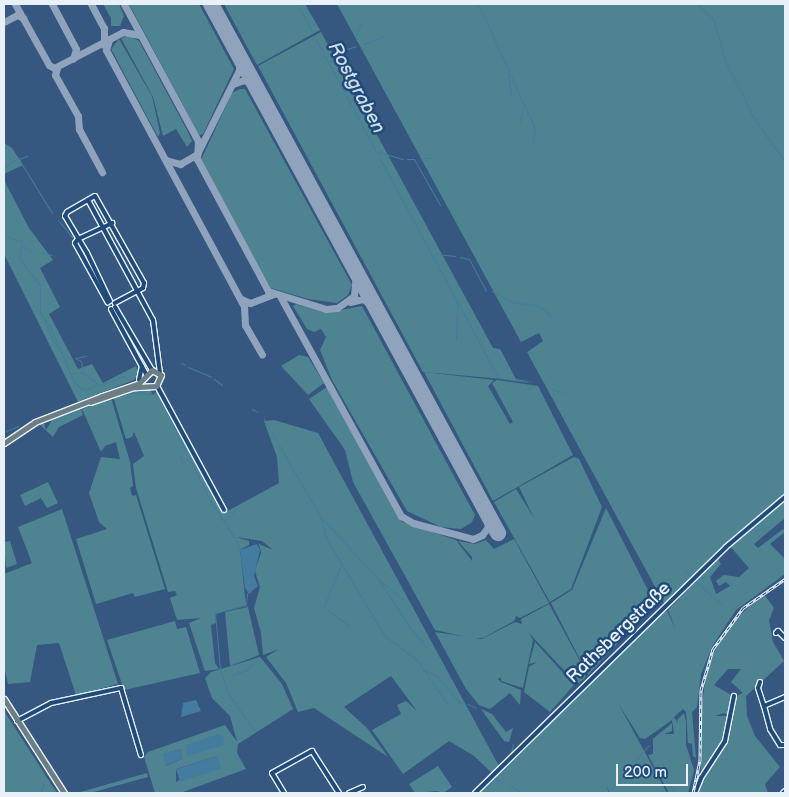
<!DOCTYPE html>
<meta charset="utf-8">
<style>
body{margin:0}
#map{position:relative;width:789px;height:797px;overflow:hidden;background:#365780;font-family:"Balsamiq Sans",sans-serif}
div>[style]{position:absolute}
.green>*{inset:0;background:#4e8491}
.water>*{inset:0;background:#437c9e;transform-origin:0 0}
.stream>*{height:1px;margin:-0.5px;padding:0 0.5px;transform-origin:0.5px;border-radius:0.5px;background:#437c9e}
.taxiway>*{height:7px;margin:-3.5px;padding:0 3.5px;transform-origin:3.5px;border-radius:3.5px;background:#8fa4bc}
.runway>*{height:16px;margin:-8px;padding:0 8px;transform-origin:8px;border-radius:8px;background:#8fa4bc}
.roads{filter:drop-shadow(1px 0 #e8f1f8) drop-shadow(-1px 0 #e8f1f8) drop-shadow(0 1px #e8f1f8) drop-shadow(0 -1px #e8f1f8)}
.minor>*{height:4px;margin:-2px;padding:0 2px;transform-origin:2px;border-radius:2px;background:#1f4a7a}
.major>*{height:5px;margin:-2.5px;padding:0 2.5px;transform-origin:2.5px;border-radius:2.5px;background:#6c7e84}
.rail>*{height:3px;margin-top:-1.5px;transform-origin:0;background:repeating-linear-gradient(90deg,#1f4a7a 0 4px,#e8f1f8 0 8px);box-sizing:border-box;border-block:1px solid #e8f1f8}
span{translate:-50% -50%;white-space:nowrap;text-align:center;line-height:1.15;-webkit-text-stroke:5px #1f4a7a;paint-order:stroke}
.street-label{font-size:18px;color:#e8f1f8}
.water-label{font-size:19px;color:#cfdfea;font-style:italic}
.frame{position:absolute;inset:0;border:5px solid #e8f1f8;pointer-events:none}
.scale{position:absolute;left:616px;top:764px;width:72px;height:22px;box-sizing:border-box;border:2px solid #e8f1f8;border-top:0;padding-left:6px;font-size:15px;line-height:18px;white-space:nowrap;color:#e8f1f8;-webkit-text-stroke:4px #1f4a7a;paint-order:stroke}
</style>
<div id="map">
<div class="green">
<i style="clip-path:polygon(103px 4px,119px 4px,124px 16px,120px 26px,111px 26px,111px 18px)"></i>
<i style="clip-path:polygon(129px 4px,199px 4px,234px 69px,203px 134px,199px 135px)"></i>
<i style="clip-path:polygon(224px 4px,305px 4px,320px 30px,257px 65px)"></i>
<i style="clip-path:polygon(337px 4px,785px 4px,785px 518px,754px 544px,758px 548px,783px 529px,785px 532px,770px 544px,785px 559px,785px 574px,736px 610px,713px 645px,701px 674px,697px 707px,692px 712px,696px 758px,693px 756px,692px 744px,688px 743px,686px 712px,683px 709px,674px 717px,678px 724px,677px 720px,684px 713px,686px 722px,686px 745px,694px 770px,688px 793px,669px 793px,648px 755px,653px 754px,653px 739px,672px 723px,672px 731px,664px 734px,674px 734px,672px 720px,645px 739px,640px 738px,618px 703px,667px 793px,610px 793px,606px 786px,609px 793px,480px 793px,662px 613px,667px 611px,676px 630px,668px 610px,718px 559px,721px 564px,710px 577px,716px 594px,730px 586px,726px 582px,719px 586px,716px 581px,724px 575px,739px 577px,749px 568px,728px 544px,665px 605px,527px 352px,543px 341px,539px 333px,521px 342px)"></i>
<i style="clip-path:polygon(321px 32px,493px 348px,500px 349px,516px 379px,534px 382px,423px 372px,258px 66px)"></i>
<i style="clip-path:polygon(130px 36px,139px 41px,188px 132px,192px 141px,187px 147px,176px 129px,163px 136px,153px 97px,121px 38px)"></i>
<i style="clip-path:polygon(119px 39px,152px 96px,160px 133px,158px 137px,111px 49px)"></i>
<i style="clip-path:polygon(240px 89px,245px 89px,352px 285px,348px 295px,337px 303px,308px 299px,271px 288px,201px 160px,232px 93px)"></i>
<i style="clip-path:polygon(4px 143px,12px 148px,23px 165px,4px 174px)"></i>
<i style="clip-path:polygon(4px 180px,29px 228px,53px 260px,40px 268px,60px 307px,49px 314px,78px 369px,92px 364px,103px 383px,136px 366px,139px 373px,134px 380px,78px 402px,4px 254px)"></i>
<i style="clip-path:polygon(296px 304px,326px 313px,362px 306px,475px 515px,472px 522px,461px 529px,441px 527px,407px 511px,332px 380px,320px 350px,326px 337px,321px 329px,314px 332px,307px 329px,293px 306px)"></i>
<i style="clip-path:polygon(299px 355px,308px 357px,324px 383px,308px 395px,281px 366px)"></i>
<i style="clip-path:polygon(424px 372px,494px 380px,488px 386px,510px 424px,513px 422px,492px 383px,497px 380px,538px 386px,573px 455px,493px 501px)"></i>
<i style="clip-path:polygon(327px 387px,402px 522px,456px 540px,472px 561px,472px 557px,458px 541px,475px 544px,486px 540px,494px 549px,514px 539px,549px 603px,520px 618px,516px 616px,514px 621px,483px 638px,471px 638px,435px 630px,353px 482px,345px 450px,309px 399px)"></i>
<i style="clip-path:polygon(137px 389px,150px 390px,153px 395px,157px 391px,224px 513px,279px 483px,277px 457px,264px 421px,274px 420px,318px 433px,499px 766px,492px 773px,474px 756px,449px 741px,403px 774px,372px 730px,401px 714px,397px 705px,406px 701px,417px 711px,391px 676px,344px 707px,367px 728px,388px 757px,314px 708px,298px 712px,286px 683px,266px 657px,279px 649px,263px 655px,261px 633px,254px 608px,260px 587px,255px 571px,261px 553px,259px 544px,273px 550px,262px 541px,236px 537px,249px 541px,249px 545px,240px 550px,246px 605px,215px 614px,216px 623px,211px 625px,215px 663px,219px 669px,205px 671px,189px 623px,201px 618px,177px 620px,170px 598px,177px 595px,175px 591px,168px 592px,136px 488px,133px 464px,144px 456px,134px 432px,132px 437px,126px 439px,113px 396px)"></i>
<i style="clip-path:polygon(111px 398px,130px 462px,133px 486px,130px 488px,132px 496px,136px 495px,165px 589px,135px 597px,133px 593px,96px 604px,76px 539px,107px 529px,99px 522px,89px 493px,101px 457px,120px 459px,116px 442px,105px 446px,101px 452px,82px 409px)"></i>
<i style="clip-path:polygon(81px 409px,83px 415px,59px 427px,53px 437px,39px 424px,44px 423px,46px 430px,52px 420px)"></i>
<i style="clip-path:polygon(574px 457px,579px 459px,602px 507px,571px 589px,550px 602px,494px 502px,516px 489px,534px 518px,519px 487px)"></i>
<i style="clip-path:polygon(48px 482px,58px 503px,47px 508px,41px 498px,25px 506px,20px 495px)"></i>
<i style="clip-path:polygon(606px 508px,655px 604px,588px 675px,551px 603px,572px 590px)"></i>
<i style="clip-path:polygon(62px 509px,118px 684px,76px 695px,59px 643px,37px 645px,30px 682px,8px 684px,4px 666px,4px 574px,32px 563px,18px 527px)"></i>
<i style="clip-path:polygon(10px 541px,17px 564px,6px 568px,4px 542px)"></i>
<i style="clip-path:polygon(763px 593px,774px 608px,769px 620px,773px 642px,784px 661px,746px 696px,747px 716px,755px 736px,780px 767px,765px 784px,768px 793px,696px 793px,729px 735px,734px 697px,743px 693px,731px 682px,741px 669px,728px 669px,714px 685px,733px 696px,729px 716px,724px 713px,715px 716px,729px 716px,726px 729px,723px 729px,727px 730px,722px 745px,701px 775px,701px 713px,707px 666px,727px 628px)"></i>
<i style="clip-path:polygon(549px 604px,586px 672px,585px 678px,579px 683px,575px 682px,529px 633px,533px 640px,523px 688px,501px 681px,501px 677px,498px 679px,501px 682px,521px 690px,520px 705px,510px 693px,490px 709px,479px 705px,466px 689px,435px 632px,482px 639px,515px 622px,522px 624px,521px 619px)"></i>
<i style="clip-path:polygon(248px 607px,259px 655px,230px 666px,225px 612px)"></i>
<i style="clip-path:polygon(175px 621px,177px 629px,186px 627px,200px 673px,124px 690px,107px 640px)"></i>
<i style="clip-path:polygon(535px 642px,574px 685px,550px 712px,524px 692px,529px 667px,537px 662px,529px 664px)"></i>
<i style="clip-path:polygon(evenodd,260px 657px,282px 684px,293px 709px,238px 744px,237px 753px,246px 769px,180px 793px,155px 793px,144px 757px,148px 752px,225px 725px,237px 742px,230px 716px,212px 698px,205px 678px,211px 672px,260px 657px,180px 749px,182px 759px,166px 766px,164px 754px,180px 749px,260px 657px,217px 756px,176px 782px,176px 769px,217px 756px)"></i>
<i style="clip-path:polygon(4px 705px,6px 714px,57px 793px,4px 793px)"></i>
<i style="clip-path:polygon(481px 709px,492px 714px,506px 732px,513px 728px,509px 742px,504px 741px)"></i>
<i style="clip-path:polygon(438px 766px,452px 787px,443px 793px,437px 791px,415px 793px,409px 784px)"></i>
<i style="clip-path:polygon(147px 773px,148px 777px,90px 793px,77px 793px)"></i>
</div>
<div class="water">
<i style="clip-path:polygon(257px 544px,260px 550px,254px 576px,258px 586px,249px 594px,245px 588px,240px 550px)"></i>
<i style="clip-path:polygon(196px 700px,201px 711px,181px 717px,183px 703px)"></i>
<i style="clip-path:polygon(218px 734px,223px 736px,224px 745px,187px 756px,186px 745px)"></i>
<i style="clip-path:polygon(180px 749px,182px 759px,165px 766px,163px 754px)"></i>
<i style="left:217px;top:756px;width:13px;height:43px;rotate:72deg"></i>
</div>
<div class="stream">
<i style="left:297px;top:4px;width:33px;rotate:61deg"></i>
<i style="left:475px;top:4px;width:8px;rotate:45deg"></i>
<i style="left:481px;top:10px;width:131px;rotate:65.6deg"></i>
<i style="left:535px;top:129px;width:13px;rotate:99deg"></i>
<i style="left:697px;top:4px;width:23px;rotate:43deg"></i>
<i style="left:714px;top:20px;width:42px;rotate:75deg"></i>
<i style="left:725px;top:61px;width:31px;rotate:63deg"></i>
<i style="left:314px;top:36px;width:131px;rotate:61.7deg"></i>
<i style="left:376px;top:151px;width:28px;rotate:17deg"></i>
<i style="left:355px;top:37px;width:15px;rotate:-67deg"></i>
<i style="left:363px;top:44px;width:22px;rotate:-21deg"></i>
<i style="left:347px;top:49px;width:9px;rotate:-18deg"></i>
<i style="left:328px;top:62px;width:19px;rotate:-36deg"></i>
<i style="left:508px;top:72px;width:27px;rotate:82deg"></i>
<i style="left:741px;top:92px;width:28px;rotate:64deg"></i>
<i style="left:753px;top:117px;width:55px;rotate:54.6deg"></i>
<i style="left:520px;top:122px;width:17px;rotate:-80deg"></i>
<i style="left:379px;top:157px;width:233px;rotate:61.6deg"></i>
<i style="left:424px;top:158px;width:6px"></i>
<i style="left:19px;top:159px;width:9px;rotate:-21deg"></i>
<i style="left:407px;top:159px;width:7px"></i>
<i style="left:414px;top:159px;width:53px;rotate:60.5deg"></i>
<i style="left:4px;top:167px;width:17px;rotate:-33deg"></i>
<i style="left:18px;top:158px;width:65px;rotate:58.3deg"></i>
<i style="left:58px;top:220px;width:23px;rotate:50deg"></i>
<i style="left:4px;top:236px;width:19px;rotate:16deg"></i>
<i style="left:22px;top:241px;width:17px;rotate:100deg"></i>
<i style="left:19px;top:258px;width:34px;rotate:52deg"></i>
<i style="left:40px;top:285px;width:28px;rotate:90deg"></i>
<i style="left:40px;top:313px;width:16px;rotate:52deg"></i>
<i style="left:50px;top:326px;width:51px;rotate:66.9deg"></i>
<i style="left:70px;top:373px;width:13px"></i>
<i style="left:83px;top:373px;width:21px;rotate:35deg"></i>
<i style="left:100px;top:385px;width:25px;rotate:-21deg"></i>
<i style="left:123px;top:376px;width:4px;rotate:27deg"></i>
<i style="left:23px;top:246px;width:12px;rotate:35deg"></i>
<i style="left:40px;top:252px;width:12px;rotate:14deg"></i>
<i style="left:436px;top:254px;width:19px;rotate:6deg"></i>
<i style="left:460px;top:257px;width:9px;rotate:13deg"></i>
<i style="left:469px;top:259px;width:36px;rotate:62deg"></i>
<i style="left:492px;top:291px;width:23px;rotate:29deg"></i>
<i style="left:512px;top:302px;width:27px;rotate:8deg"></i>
<i style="left:539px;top:306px;width:17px;rotate:40deg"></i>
<i style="left:44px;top:320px;width:19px;rotate:65deg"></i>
<i style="left:52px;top:338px;width:15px;rotate:58deg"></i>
<i style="left:456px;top:340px;width:37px;rotate:-88deg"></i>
<i style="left:181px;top:363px;width:4px;rotate:27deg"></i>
<i style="left:491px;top:365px;width:15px;rotate:58deg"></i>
<i style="left:499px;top:378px;width:28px;rotate:8deg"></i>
<i style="left:188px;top:367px;width:25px;rotate:23deg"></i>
<i style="left:83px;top:372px;width:11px;rotate:-100deg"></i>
<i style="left:81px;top:361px;width:7px;rotate:-153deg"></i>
<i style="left:75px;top:358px;width:11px;rotate:-10deg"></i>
<i style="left:70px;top:373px;width:10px;rotate:66deg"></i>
<i style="left:74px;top:382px;width:13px;rotate:39deg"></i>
<i style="left:84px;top:390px;width:13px;rotate:-23deg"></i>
<i style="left:214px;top:379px;width:10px;rotate:37deg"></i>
<i style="left:544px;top:383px;width:3px;rotate:18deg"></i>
<i style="left:114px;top:389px;width:21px;rotate:-19deg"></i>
<i style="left:550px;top:389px;width:14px;rotate:12deg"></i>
<i style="left:135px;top:392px;width:16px;rotate:7deg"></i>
<i style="left:154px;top:394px;width:5px;rotate:22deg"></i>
<i style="left:159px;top:396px;width:118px;rotate:63.9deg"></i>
<i style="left:211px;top:502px;width:42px;rotate:56.7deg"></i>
<i style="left:114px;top:397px;width:22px;rotate:-13deg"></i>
<i style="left:82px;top:408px;width:31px;rotate:-19deg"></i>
<i style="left:252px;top:409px;width:7px;rotate:27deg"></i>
<i style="left:43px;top:416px;width:35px;rotate:-22deg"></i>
<i style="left:264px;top:419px;width:112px;rotate:60deg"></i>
<i style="left:320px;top:516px;width:84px;rotate:47.4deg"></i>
<i style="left:377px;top:578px;width:34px;rotate:40deg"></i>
<i style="left:47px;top:420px;width:34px;rotate:-21deg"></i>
<i style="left:54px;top:421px;width:29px;rotate:-25deg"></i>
<i style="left:6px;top:431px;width:13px;rotate:-23deg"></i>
<i style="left:11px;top:434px;width:34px;rotate:-30deg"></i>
<i style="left:4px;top:440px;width:4px;rotate:-45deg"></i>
<i style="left:180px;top:455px;width:10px;rotate:73deg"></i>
<i style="left:320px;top:516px;width:23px;rotate:75deg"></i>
<i style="left:326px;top:538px;width:113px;rotate:59.1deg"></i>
<i style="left:384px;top:635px;width:41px;rotate:37.1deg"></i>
<i style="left:417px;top:660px;width:55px;rotate:55.4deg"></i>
<i style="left:225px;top:521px;width:17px;rotate:-50deg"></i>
<i style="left:235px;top:539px;width:12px;rotate:66deg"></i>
<i style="left:685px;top:570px;width:10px;rotate:45deg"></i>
<i style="left:379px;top:580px;width:57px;rotate:57.1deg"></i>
<i style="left:410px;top:628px;width:28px;rotate:48deg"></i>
<i style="left:696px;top:581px;width:34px;rotate:43deg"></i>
<i style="left:324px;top:606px;width:47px;rotate:-67.3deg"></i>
<i style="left:327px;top:610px;width:28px;rotate:35deg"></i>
<i style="left:220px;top:669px;width:56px;rotate:-95.1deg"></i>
<i style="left:215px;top:613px;width:32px;rotate:-14deg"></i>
<i style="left:246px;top:605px;width:12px;rotate:-85deg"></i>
<i style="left:220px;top:670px;width:27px;rotate:70deg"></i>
<i style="left:229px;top:695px;width:43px;rotate:54.5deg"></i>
<i style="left:423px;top:670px;width:14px;rotate:21deg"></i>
<i style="left:436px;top:675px;width:38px;rotate:49deg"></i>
<i style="left:233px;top:675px;width:14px;rotate:-21deg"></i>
<i style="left:246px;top:670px;width:16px;rotate:-43deg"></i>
<i style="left:583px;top:691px;width:24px;rotate:-45deg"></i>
<i style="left:468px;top:704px;width:9px;rotate:27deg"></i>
<i style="left:545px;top:728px;width:50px;rotate:-44.2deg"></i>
<i style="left:511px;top:753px;width:9px;rotate:-77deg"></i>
<i style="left:654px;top:766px;width:35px;rotate:51deg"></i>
<i style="left:629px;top:768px;width:30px;rotate:-49deg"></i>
<i style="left:498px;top:775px;width:64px;rotate:-45deg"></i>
<i style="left:510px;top:785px;width:14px;rotate:36deg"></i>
<i style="left:611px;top:790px;width:23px;rotate:-50deg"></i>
<i style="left:41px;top:791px;width:8px;rotate:-67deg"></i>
<i style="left:479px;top:793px;width:22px;rotate:-43deg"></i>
<i style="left:495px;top:778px;width:9px;rotate:36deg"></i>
</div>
<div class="taxiway">
<i style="left:15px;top:4px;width:70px;rotate:60.9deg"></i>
<i style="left:49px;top:65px;width:6px;rotate:31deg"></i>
<i style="left:54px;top:68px;width:78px;rotate:-27.6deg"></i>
<i style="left:123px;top:32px;width:17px;rotate:10deg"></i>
<i style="left:52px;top:4px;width:51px;rotate:61.9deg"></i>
<i style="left:76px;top:49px;width:10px;rotate:107deg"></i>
<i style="left:91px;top:4px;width:27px;rotate:62deg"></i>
<i style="left:104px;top:28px;width:17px;rotate:90deg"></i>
<i style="left:124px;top:4px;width:156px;rotate:61.6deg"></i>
<i style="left:198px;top:141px;width:18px;rotate:93deg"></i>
<i style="left:197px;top:159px;width:150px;rotate:61.7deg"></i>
<i style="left:268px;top:291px;width:61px;rotate:17.2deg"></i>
<i style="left:326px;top:309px;width:11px;rotate:-5deg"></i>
<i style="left:337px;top:308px;width:21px;rotate:-35deg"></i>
<i style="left:354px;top:296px;width:25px;rotate:-85deg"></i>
<i style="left:4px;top:22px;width:15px;rotate:-28deg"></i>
<i style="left:17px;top:15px;width:7px;rotate:27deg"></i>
<i style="left:109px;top:40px;width:10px;rotate:107deg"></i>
<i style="left:106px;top:50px;width:291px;rotate:61.7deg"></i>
<i style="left:244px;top:306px;width:19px;rotate:87deg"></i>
<i style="left:245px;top:325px;width:34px;rotate:60deg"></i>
<i style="left:57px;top:68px;width:7px;rotate:106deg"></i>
<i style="left:55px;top:75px;width:47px;rotate:60.7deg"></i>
<i style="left:78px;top:116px;width:13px;rotate:86deg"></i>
<i style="left:79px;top:129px;width:49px;rotate:61.9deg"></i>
<i style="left:233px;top:84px;width:12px;rotate:-20deg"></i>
<i style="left:244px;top:80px;width:12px;rotate:24deg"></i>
<i style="left:166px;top:160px;width:15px;rotate:16deg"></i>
<i style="left:180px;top:164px;width:20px;rotate:-30deg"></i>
<i style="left:197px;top:154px;width:94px;rotate:-63.4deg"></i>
<i style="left:239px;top:70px;width:13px;rotate:-86deg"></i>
<i style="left:280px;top:296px;width:251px;rotate:61.2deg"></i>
<i style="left:401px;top:516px;width:14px;rotate:30deg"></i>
<i style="left:413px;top:523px;width:62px;rotate:14.9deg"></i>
<i style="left:473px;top:539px;width:10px;rotate:-24deg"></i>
<i style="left:482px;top:535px;width:10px;rotate:-53deg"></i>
<i style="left:488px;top:527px;width:19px;rotate:-102deg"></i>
<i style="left:241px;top:299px;width:10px;rotate:24deg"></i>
<i style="left:250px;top:303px;width:26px;rotate:-21deg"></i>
<i style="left:350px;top:302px;width:13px;rotate:-13deg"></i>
<i style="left:363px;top:299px;width:16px;rotate:38deg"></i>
</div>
<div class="runway">
<i style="left:211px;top:4px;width:602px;rotate:61.52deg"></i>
</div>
<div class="roads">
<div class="minor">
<i style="left:88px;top:200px;width:136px;rotate:61.6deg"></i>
<i style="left:153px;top:320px;width:53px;rotate:82.5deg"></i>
<i style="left:78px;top:239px;width:5px;rotate:127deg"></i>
<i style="left:75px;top:243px;width:68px;rotate:61.2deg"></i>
<i style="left:78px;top:239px;width:38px;rotate:-25deg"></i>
<i style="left:110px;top:301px;width:53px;rotate:-115.6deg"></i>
<i style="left:87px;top:253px;width:43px;rotate:-120.7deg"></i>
<i style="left:65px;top:216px;width:4px;rotate:-63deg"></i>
<i style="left:67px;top:212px;width:32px;rotate:-30deg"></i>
<i style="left:95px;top:196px;width:100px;rotate:60.6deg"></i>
<i style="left:144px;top:283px;width:5px;rotate:101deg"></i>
<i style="left:143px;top:288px;width:32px;rotate:152deg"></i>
<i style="left:115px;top:307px;width:73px;rotate:59.6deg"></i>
<i style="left:111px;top:309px;width:74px;rotate:61.7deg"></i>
<i style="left:139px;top:380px;width:14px;rotate:-78deg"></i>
<i style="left:157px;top:386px;width:141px;rotate:61.6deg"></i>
<i style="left:776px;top:633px;width:3px;rotate:-45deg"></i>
<i style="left:778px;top:631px;width:10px;rotate:45deg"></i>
<i style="left:760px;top:682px;width:6px;rotate:108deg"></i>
<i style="left:758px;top:688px;width:19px;rotate:72deg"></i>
<i style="left:785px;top:697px;width:23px;rotate:157deg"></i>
<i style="left:764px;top:706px;width:24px;rotate:75deg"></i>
<i style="left:770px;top:729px;width:19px;rotate:58deg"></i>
<i style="left:780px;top:745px;width:5px"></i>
<i style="left:17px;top:721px;width:38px;rotate:-28deg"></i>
<i style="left:51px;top:703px;width:72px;rotate:-12.1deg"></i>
<i style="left:121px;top:688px;width:70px;rotate:73.4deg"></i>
<i style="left:284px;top:793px;width:23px;rotate:-121deg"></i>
<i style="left:272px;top:773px;width:46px;rotate:-28.8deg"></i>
<i style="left:312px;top:751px;width:50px;rotate:57.3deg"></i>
<i style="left:349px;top:793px;width:15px;rotate:-23deg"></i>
<i style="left:475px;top:793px;width:351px;rotate:-44.4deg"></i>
<i style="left:726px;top:547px;width:77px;rotate:-40.3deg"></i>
<i style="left:695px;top:793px;width:16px;rotate:-68deg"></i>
<i style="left:701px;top:778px;width:44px;rotate:-57deg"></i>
<i style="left:725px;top:741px;width:46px;rotate:-78.7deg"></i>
<i style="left:783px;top:793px;width:3px;rotate:-45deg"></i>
</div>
<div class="major">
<i style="left:4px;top:443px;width:37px;rotate:-34deg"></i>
<i style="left:35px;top:422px;width:72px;rotate:-21.2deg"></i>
<i style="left:102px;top:396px;width:39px;rotate:-19deg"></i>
<i style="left:139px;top:383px;width:18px;rotate:-45deg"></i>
<i style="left:152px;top:370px;width:10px;rotate:29deg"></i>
<i style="left:161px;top:375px;width:12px;rotate:114deg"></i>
<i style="left:156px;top:386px;width:22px;rotate:177deg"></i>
<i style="left:134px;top:387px;width:46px;rotate:161.2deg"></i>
<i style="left:4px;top:699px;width:112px;rotate:57.4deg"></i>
</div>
</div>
<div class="rail">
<i style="left:693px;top:793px;width:34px;rotate:-78deg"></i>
<i style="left:700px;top:760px;width:70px;rotate:-89.2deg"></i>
<i style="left:701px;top:690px;width:43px;rotate:-73.7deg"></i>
<i style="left:713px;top:649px;width:51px;rotate:-53.8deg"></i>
<i style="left:743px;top:608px;width:51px;rotate:-34.6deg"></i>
</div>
<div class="street-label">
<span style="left:619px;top:633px;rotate:-44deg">Rathsbergstraße</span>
</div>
<div class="water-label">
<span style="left:356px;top:88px;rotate:62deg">Rostgraben</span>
</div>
<div class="frame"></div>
<div class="scale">200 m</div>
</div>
